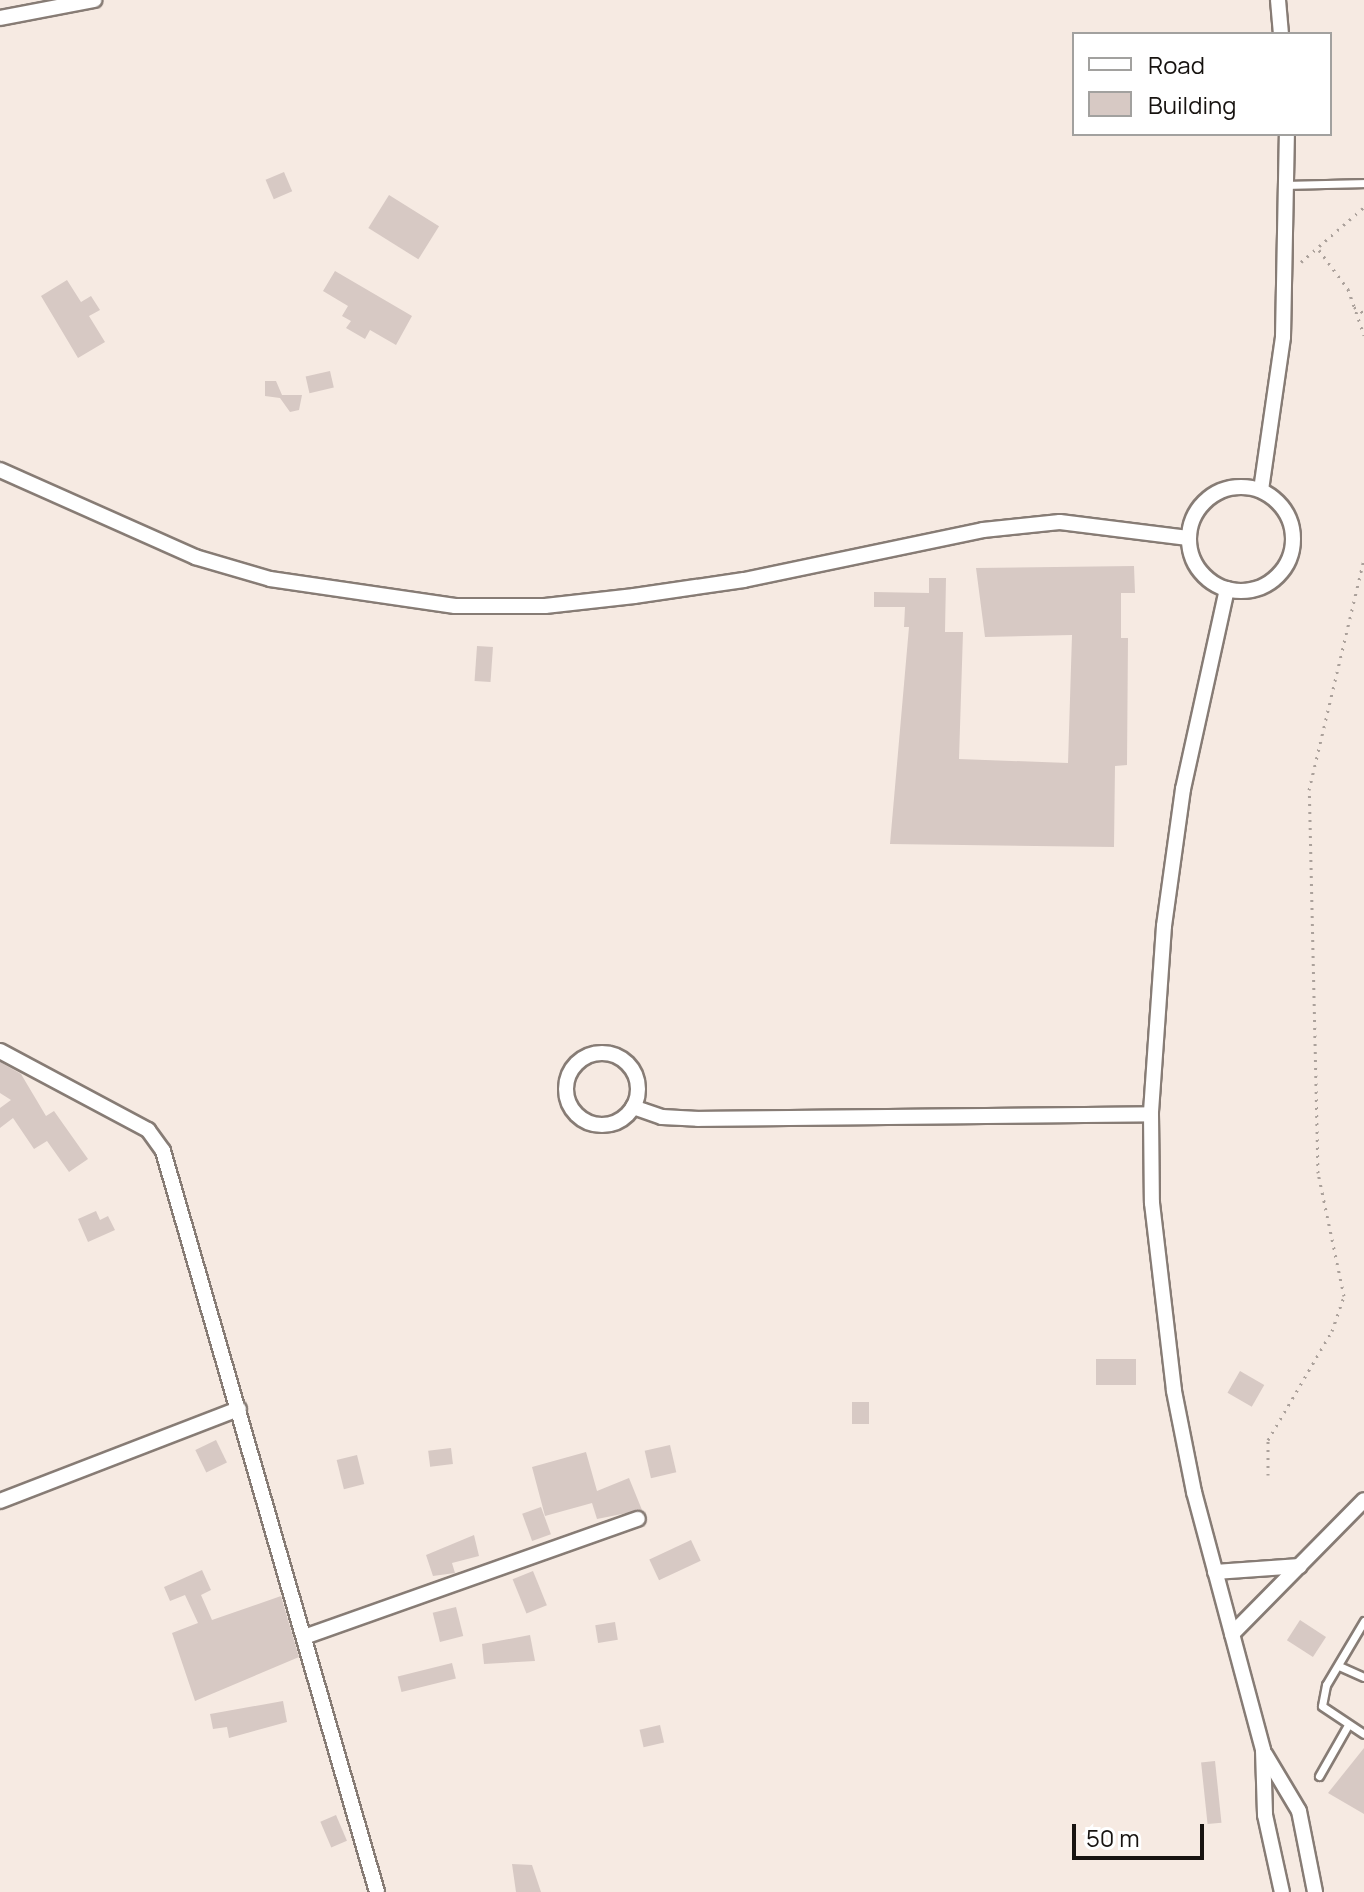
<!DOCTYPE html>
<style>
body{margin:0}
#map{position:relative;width:1364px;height:1892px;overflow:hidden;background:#f6eae2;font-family:Manrope,sans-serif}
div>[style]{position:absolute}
.building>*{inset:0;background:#d7c9c4;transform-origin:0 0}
.path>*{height:3px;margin-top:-1.5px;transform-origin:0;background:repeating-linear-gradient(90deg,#aba19b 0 2px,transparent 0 8px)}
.roads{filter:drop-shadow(2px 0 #877c75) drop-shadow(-2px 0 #877c75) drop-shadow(0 2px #877c75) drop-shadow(0 -2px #877c75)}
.service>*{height:7px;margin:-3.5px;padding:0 3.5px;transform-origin:3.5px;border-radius:3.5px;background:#fff}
.minor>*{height:14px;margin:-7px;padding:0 7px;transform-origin:7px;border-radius:7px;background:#fff}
.minor>.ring{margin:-7px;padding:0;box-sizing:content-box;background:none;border:14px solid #fff;border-radius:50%}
span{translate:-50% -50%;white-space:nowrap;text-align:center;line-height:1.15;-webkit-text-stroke:8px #fff;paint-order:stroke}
.legend{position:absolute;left:1072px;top:32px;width:260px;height:104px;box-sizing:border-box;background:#fff;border:2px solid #a2a19f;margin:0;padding:10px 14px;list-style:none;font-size:24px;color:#171310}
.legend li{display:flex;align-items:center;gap:16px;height:40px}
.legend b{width:40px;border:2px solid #a2a19f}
.scale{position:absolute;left:1072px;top:1824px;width:132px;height:36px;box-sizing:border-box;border:4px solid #171310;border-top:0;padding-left:10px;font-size:24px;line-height:28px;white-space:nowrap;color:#171310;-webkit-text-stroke:6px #fff;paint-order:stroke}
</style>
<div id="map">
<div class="building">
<i style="left:284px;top:172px;width:21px;height:20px;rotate:67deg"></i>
<i style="left:389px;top:195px;width:59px;height:39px;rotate:32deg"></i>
<i style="clip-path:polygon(335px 271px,412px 316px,396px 345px,370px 330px,365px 339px,346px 328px,351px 321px,342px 316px,348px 306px,323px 291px)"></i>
<i style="clip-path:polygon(67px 280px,81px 302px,91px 296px,100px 310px,89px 316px,105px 342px,78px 358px,41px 296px)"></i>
<i style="left:330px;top:371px;width:17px;height:25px;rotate:77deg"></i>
<i style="clip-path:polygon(265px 381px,276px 381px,282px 395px,302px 395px,299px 410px,290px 412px,280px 398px,265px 396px)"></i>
<i style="clip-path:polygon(1134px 566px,1135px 593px,1121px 593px,1121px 638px,1128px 638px,1127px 765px,1115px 766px,1114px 847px,890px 844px,909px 627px,904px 627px,905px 607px,874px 607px,874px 592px,929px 593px,929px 578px,946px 578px,945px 632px,963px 632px,959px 759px,1068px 763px,1072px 635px,985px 637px,976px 568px)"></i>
<i style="left:477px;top:646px;width:16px;height:35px;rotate:4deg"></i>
<i style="clip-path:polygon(0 1062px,21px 1074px,46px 1116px,54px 1111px,88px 1159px,69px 1172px,47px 1141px,34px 1149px,13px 1118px,0 1128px,0 1108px,11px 1100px,0 1093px)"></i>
<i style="clip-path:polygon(96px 1211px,100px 1220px,108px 1216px,115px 1230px,88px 1242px,78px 1219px)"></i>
<i style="left:1096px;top:1359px;width:40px;height:26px"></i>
<i style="left:1240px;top:1371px;width:28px;height:25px;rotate:30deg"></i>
<i style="left:852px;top:1402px;width:17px;height:22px"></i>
<i style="left:216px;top:1440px;width:25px;height:23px;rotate:64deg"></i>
<i style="left:670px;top:1445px;width:28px;height:26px;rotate:77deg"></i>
<i style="left:451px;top:1448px;width:16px;height:23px;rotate:83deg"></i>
<i style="clip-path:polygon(586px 1452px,597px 1491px,629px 1478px,642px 1510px,597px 1519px,592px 1503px,545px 1516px,532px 1467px)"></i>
<i style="left:357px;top:1455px;width:30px;height:21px;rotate:76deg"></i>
<i style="left:541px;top:1507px;width:29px;height:20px;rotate:70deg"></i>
<i style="clip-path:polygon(474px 1535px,479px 1556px,452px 1563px,455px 1573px,433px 1576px,426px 1555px)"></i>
<i style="left:691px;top:1540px;width:23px;height:46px;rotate:65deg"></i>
<i style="clip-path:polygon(202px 1570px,211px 1590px,201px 1595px,212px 1620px,281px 1596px,299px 1657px,195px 1701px,172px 1633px,198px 1623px,185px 1595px,170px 1601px,164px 1587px)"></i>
<i style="left:533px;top:1571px;width:37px;height:22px;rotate:68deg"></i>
<i style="left:456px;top:1607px;width:30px;height:24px;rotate:76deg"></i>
<i style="left:1300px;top:1620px;width:31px;height:24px;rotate:33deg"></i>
<i style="left:615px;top:1622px;width:18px;height:20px;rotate:81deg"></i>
<i style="clip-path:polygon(530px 1635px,535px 1661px,484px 1664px,482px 1644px)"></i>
<i style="left:452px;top:1663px;width:16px;height:56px;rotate:76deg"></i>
<i style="clip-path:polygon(283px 1701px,287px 1722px,229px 1738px,227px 1727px,213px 1729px,210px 1714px)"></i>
<i style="left:660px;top:1725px;width:18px;height:21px;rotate:77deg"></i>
<i style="clip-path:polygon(1364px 1748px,1364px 1814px,1328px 1793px)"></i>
<i style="left:1215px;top:1761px;width:62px;height:14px;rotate:84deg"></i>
<i style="left:336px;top:1815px;width:28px;height:17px;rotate:67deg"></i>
<i style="clip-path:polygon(512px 1864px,532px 1865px,541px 1892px,516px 1892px)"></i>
</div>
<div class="path">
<i style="left:1319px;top:250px;width:49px;rotate:53.4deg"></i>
<i style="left:1348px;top:289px;width:49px;rotate:70.8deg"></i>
<i style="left:1301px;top:262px;width:84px;rotate:-41.1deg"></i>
<i style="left:1354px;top:307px;width:12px;rotate:31deg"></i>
<i style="left:1268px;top:1475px;width:35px;rotate:-90deg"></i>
<i style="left:1268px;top:1440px;width:126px;rotate:-59.6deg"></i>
<i style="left:1332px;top:1331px;width:37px;rotate:-71deg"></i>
<i style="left:1344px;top:1296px;width:126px;rotate:-101.9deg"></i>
<i style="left:1318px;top:1173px;width:383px;rotate:-91.3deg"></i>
<i style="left:1309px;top:790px;width:236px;rotate:-76.6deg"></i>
</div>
<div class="roads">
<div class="service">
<i style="left:1287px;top:185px;width:77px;rotate:-1.5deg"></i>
<i style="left:1364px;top:1621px;width:74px;rotate:120.7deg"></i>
<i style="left:1326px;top:1685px;width:21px;rotate:101deg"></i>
<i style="left:1322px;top:1706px;width:50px;rotate:33.7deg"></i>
<i style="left:1339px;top:1666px;width:27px;rotate:24deg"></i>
<i style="left:1319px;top:1776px;width:59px;rotate:-60.4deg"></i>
</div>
<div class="minor">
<i style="left:1278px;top:0;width:34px;rotate:85deg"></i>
<i style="left:0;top:18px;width:96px;rotate:-10.8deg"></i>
<i style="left:0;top:470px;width:214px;rotate:24deg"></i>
<i style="left:195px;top:557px;width:78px;rotate:16.3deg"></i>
<i style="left:270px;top:579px;width:187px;rotate:8.3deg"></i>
<i style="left:455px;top:606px;width:90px"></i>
<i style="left:545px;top:606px;width:90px;rotate:-6.4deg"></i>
<i style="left:634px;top:596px;width:111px;rotate:-8.3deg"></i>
<i style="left:744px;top:580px;width:244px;rotate:-11.8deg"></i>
<i style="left:983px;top:530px;width:77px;rotate:-5.9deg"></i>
<i style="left:1060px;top:522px;width:129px;rotate:7.1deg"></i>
<i class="ring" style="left:1189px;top:487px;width:90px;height:90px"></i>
<i style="left:1261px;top:490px;width:155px;rotate:-81.8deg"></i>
<i style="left:1283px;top:337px;width:203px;rotate:-88.9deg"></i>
<i style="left:1227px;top:589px;width:205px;rotate:102.4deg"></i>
<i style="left:1183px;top:789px;width:138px;rotate:97.9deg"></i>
<i style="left:1164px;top:926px;width:188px;rotate:94deg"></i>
<i style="left:1151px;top:1114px;width:89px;rotate:89.4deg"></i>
<i style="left:1152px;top:1203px;width:189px;rotate:83.3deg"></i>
<i style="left:1174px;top:1391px;width:103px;rotate:78.8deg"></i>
<i style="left:1194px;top:1492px;width:267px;rotate:75deg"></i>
<i style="left:1263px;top:1750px;width:65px;rotate:88.2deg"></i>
<i style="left:1265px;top:1815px;width:79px;rotate:77.6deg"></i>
<i style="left:0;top:1051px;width:168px;rotate:28.1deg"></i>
<i style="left:148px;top:1130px;width:26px;rotate:54deg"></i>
<i style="left:163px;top:1151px;width:771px;rotate:73.89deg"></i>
<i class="ring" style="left:566px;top:1053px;width:58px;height:58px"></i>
<i style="left:633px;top:1107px;width:31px;rotate:19deg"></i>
<i style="left:662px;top:1117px;width:36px;rotate:3deg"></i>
<i style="left:698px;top:1119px;width:453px;rotate:-0.6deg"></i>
<i style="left:0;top:1501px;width:256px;rotate:-21.1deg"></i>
<i style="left:1215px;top:1572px;width:85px;rotate:-4deg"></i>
<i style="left:1232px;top:1634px;width:188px;rotate:-45.4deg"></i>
<i style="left:304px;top:1637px;width:354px;rotate:-19.5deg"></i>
<i style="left:1265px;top:1754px;width:66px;rotate:59.2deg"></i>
<i style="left:1299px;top:1811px;width:83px;rotate:78.8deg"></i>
</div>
</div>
<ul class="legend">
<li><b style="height:10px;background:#fff"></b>Road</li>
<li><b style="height:22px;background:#d7c9c4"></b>Building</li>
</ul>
<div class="scale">50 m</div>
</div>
